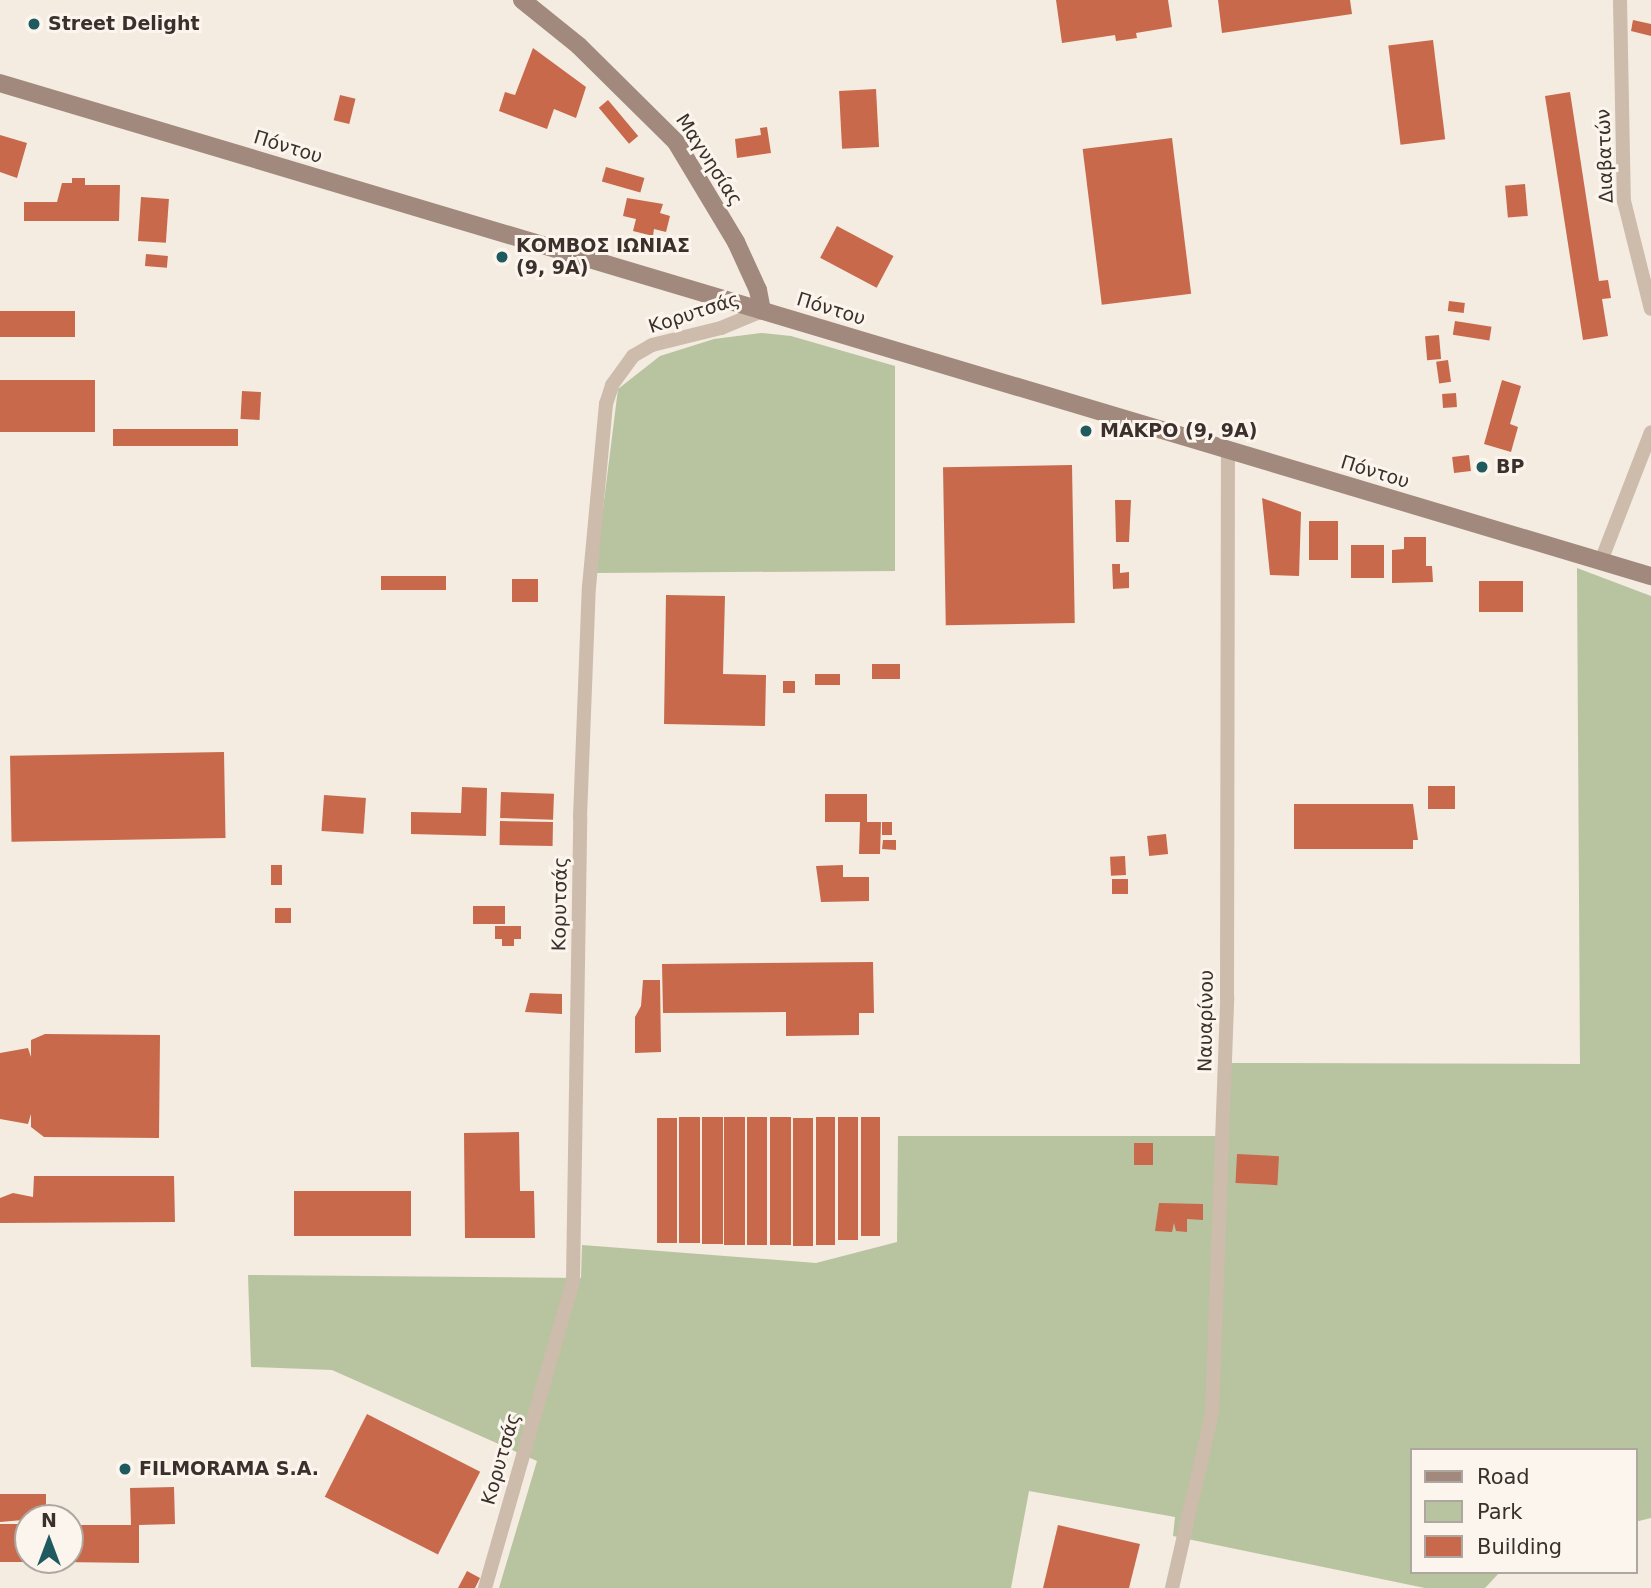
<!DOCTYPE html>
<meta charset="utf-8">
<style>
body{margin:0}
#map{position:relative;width:1651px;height:1588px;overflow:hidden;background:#f4ebe1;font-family:"DejaVu Sans",sans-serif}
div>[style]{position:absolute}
.green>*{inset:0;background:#b8c4a0}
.building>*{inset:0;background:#c8694b;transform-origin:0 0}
.street>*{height:14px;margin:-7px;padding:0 7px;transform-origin:7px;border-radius:7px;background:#cdbbac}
.secondary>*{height:18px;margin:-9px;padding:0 9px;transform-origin:9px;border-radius:9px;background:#a18a7d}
.dots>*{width:19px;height:19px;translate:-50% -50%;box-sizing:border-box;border:4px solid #fbf5ee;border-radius:50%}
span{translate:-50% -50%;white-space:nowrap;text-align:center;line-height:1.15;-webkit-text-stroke:6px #fbf5ee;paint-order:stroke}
.poi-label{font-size:19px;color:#3b302b;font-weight:700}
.left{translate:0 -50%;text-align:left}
.street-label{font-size:19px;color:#3b302b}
.legend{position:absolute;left:1410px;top:1448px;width:228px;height:126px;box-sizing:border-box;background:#fbf5ee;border:2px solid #aea6a0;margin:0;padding:9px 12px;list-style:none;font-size:21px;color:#3b302b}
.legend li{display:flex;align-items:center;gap:14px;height:35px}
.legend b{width:35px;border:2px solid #aea6a0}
.north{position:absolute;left:14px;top:1504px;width:70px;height:70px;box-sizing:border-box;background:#fbf5ee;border:2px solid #aea6a0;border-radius:50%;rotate:0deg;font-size:19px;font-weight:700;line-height:28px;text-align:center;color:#3b302b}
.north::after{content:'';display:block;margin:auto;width:24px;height:32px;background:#1f5a5e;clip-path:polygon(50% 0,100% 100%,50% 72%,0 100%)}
</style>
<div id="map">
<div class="green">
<i style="clip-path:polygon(761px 333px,791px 336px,895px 366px,895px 571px,595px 573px,618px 389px,660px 356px,714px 339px)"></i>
<i style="clip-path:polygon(1577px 568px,1651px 596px,1651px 1518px,1635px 1522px,1635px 1450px,1411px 1450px,1411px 1572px,1500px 1572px,1485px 1588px,1425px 1588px,1173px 1536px,1175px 1517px,1029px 1491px,1011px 1588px,499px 1588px,537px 1461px,332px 1370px,251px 1367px,248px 1275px,581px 1278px,582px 1245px,816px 1263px,897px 1242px,898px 1136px,1226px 1136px,1229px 1063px,1580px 1064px)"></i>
</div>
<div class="building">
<i style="clip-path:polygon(1056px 0,1168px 0,1172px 27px,1136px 33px,1137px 38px,1116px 41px,1115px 35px,1062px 43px)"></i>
<i style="clip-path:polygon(1218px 0,1350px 0,1352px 14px,1222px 33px)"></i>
<i style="clip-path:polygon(1633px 20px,1651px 24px,1651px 36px,1631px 31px)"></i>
<i style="left:1433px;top:40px;width:100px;height:45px;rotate:83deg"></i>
<i style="clip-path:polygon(533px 48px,586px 87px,576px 118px,554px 109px,547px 129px,499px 111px,505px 92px,515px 95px)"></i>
<i style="left:876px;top:89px;width:58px;height:37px;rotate:87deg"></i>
<i style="clip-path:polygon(1570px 92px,1599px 281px,1608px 280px,1611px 298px,1602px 299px,1608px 336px,1583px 340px,1545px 96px)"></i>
<i style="left:340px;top:95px;width:16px;height:26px;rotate:14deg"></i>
<i style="left:608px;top:100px;width:47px;height:12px;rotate:50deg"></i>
<i style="clip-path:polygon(767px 127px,771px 153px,737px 158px,735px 139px,761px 135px,760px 128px)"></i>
<i style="clip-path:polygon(0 135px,27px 143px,17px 178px,0 172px)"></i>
<i style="left:1172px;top:138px;width:157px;height:90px;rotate:83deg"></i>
<i style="left:606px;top:167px;width:40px;height:15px;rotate:16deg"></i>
<i style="clip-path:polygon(72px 178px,85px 178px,85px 185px,120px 185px,119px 221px,24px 221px,24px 202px,57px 202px,62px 183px,72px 183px)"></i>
<i style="left:1525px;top:184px;width:32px;height:20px;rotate:85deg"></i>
<i style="left:141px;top:197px;width:28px;height:44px;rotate:4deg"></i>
<i style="clip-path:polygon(627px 198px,663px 204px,660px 213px,670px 216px,666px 232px,654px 229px,653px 236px,633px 231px,636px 219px,623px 216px)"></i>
<i style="left:837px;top:226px;width:64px;height:36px;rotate:28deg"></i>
<i style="left:146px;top:254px;width:22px;height:12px;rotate:5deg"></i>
<i style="left:1449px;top:301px;width:16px;height:10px;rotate:7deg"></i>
<i style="left:0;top:311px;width:75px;height:26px"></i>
<i style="left:1455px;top:321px;width:37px;height:14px;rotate:9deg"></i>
<i style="left:1439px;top:335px;width:24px;height:14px;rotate:85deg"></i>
<i style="left:1448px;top:360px;width:22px;height:12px;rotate:82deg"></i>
<i style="left:0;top:380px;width:95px;height:52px"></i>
<i style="clip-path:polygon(1502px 380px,1521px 386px,1510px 424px,1518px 427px,1511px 452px,1484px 444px)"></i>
<i style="left:242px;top:391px;width:19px;height:28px;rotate:3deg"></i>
<i style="left:1456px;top:393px;width:14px;height:14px;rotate:86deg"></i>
<i style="left:238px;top:429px;width:17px;height:125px;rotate:90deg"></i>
<i style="left:1469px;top:455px;width:16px;height:17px;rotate:83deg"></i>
<i style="left:1072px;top:465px;width:158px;height:129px;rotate:89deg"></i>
<i style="clip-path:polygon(1262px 498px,1301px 512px,1299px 576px,1270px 575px)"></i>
<i style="clip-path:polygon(1115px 500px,1131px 500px,1129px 542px,1116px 542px)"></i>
<i style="left:1309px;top:521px;width:29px;height:39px"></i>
<i style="clip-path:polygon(1404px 537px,1426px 537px,1426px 566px,1432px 566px,1433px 582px,1392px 583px,1392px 550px,1404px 549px)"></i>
<i style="left:1351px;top:545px;width:33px;height:33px"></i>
<i style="clip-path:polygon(1112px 564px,1120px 564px,1120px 573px,1129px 572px,1129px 588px,1113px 589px)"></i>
<i style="left:381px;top:576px;width:65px;height:14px"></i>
<i style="left:512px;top:579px;width:26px;height:23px"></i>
<i style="left:1479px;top:581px;width:44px;height:31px"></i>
<i style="clip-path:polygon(666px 595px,725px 596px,723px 674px,766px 675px,765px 726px,664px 724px)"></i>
<i style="left:872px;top:664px;width:28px;height:15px"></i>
<i style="left:840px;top:674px;width:11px;height:25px;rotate:90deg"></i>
<i style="left:783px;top:681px;width:12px;height:12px"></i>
<i style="left:224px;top:752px;width:86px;height:214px;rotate:89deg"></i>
<i style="left:1428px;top:786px;width:27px;height:23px"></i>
<i style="clip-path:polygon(462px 787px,487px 788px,486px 836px,411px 834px,411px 812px,461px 813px)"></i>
<i style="left:501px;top:792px;width:53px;height:26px;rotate:2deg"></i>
<i style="clip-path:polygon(825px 794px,867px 794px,867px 822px,881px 822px,880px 854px,859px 854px,860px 822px,825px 822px)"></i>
<i style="left:324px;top:795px;width:42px;height:36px;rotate:4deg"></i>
<i style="clip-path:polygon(1294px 804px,1413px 804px,1418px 840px,1413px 840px,1413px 849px,1294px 849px)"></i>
<i style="left:500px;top:821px;width:53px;height:24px;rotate:1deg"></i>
<i style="left:882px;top:822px;width:10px;height:13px"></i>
<i style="left:1166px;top:834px;width:20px;height:19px;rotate:84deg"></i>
<i style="clip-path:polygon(883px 840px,896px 840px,896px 850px,882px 849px)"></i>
<i style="left:1125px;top:856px;width:19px;height:15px;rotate:87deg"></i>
<i style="left:271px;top:865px;width:11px;height:20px"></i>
<i style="clip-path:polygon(843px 865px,843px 877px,869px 877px,869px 901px,821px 902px,816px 866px)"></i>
<i style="left:1128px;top:879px;width:15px;height:16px;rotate:90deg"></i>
<i style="left:473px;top:906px;width:32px;height:18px"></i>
<i style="left:275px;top:908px;width:16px;height:15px"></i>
<i style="clip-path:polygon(495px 926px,521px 926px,521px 939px,514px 939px,514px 946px,502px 946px,502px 939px,495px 939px)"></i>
<i style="clip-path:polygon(873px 962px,874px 1013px,859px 1013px,859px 1035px,786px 1036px,786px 1012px,663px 1013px,662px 964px)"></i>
<i style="clip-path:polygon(643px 980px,660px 980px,661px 1052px,635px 1053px,635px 1017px,641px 1006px)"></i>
<i style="clip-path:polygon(530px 993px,562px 994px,562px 1014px,525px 1012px)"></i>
<i style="clip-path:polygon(45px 1034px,160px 1035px,159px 1138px,44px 1137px,31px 1127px,31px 1114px,28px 1124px,0 1119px,0 1053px,28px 1048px,31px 1057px,31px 1040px)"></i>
<i style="left:679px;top:1117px;width:21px;height:126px"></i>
<i style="left:702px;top:1117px;width:21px;height:127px"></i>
<i style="left:724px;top:1117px;width:21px;height:128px"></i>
<i style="left:747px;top:1117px;width:20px;height:128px"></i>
<i style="left:791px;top:1117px;width:128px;height:21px;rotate:90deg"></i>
<i style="left:816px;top:1117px;width:19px;height:128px"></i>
<i style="left:838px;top:1117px;width:20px;height:123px"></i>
<i style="left:861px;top:1117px;width:19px;height:119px"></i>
<i style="left:657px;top:1118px;width:20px;height:125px"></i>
<i style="left:793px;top:1118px;width:20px;height:128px"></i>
<i style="clip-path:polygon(519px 1132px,520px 1191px,534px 1191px,535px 1238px,465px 1238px,464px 1133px)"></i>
<i style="left:1153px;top:1143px;width:22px;height:19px;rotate:90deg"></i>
<i style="left:1237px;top:1154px;width:42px;height:29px;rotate:3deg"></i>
<i style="clip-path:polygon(34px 1176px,174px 1176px,175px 1222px,0 1223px,0 1198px,13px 1193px,33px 1197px)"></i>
<i style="left:294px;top:1191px;width:117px;height:45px"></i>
<i style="clip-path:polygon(1159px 1203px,1203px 1204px,1203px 1220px,1187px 1219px,1187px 1232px,1176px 1231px,1174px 1223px,1172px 1232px,1155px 1231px)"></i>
<i style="left:367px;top:1414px;width:127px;height:93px;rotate:27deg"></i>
<i style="clip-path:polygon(174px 1487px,175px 1524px,139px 1525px,139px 1563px,60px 1562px,70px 1560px,70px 1525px,131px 1525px,130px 1488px)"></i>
<i style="clip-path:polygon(0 1494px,46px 1494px,46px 1518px,0 1522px)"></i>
<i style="left:0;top:1524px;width:28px;height:38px"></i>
<i style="clip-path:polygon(1058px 1525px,1140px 1544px,1129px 1588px,1043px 1588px)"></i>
<i style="clip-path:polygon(467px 1571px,480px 1578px,475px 1588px,458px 1588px)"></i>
</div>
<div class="street">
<i style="left:1620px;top:0;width:201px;rotate:88.9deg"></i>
<i style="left:1624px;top:201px;width:111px;rotate:76deg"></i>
<i style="left:1601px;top:561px;width:138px;rotate:-68.8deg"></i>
<i style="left:485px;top:1588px;width:319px;rotate:-74deg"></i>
<i style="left:573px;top:1281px;width:464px;rotate:-89.1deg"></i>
<i style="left:580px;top:817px;width:230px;rotate:-87.8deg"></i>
<i style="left:589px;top:587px;width:184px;rotate:-84.7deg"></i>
<i style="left:606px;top:404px;width:20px;rotate:-72deg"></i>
<i style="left:612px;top:385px;width:36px;rotate:-54deg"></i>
<i style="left:633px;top:356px;width:22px;rotate:-30deg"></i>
<i style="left:652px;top:345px;width:71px;rotate:-13.8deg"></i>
<i style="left:721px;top:328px;width:44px;rotate:-22.5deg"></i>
<i style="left:1172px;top:1588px;width:179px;rotate:-77.1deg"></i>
<i style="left:1212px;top:1414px;width:417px;rotate:-87.9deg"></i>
<i style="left:1227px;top:997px;width:547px;rotate:-89.9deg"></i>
</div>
<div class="secondary">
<i style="left:522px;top:0;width:73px;rotate:38.9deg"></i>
<i style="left:579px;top:46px;width:136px;rotate:44.7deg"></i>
<i style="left:676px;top:142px;width:117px;rotate:59deg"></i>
<i style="left:736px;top:242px;width:53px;rotate:65.4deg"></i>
<i style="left:758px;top:290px;width:21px;rotate:79deg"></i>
<i style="left:0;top:83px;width:1723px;rotate:16.63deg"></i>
</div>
<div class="dots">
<i style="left:34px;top:24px;background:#1f5a5e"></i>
<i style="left:502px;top:257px;background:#1f5a5e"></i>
<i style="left:1086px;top:431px;background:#1f5a5e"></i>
<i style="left:1482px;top:467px;background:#1f5a5e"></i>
<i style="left:125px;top:1469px;background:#1f5a5e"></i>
</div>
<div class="poi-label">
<span class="left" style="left:48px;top:24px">Street Delight</span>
<span class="left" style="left:516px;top:257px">ΚΟΜΒΟΣ ΙΩΝΙΑΣ<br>(9, 9Α)</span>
<span class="left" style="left:1100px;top:431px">ΜΑΚΡΟ (9, 9Α)</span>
<span class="left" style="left:1496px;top:467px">BP</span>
<span class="left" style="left:139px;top:1469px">FILMORAMA S.A.</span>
</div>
<div class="street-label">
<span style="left:288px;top:147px;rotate:17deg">Πόντου</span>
<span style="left:1605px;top:156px;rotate:-92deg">Διαβατών</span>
<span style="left:709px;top:160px;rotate:57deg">Μαγνησίας</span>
<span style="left:831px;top:309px;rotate:17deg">Πόντου</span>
<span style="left:694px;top:313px;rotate:-18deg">Κορυτσάς</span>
<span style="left:1375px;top:472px;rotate:17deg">Πόντου</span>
<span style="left:560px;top:904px;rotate:-89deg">Κορυτσάς</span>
<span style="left:1206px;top:1021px;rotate:-89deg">Ναυαρίνου</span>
<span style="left:501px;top:1459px;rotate:-74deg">Κορυτσάς</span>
</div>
<ul class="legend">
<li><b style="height:9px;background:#a18a7d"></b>Road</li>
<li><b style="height:19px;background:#b8c4a0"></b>Park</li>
<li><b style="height:19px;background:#c8694b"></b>Building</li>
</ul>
<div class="north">N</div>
</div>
